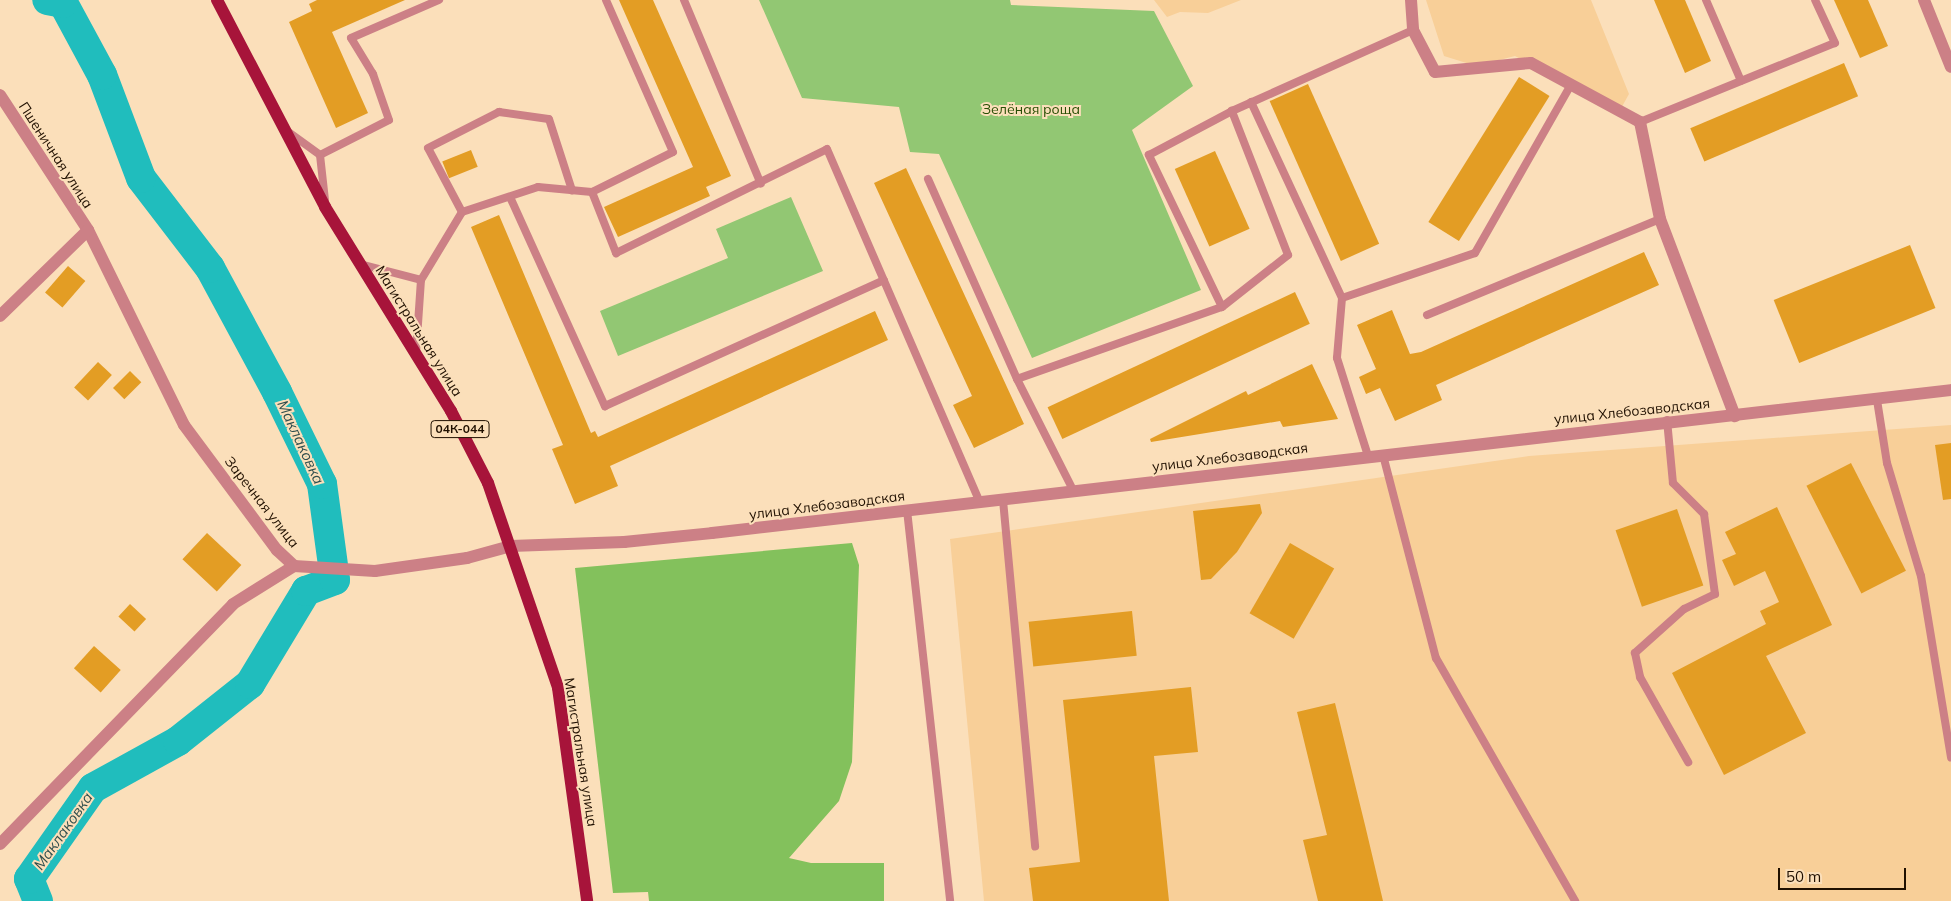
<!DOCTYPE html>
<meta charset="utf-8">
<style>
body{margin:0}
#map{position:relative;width:1951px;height:901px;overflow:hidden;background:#fbdfba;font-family:Mulish,sans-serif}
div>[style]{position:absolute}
.built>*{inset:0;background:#f8cf98}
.green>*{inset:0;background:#92c773}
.forest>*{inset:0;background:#83c15c}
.river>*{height:30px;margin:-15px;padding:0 15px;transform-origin:15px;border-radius:15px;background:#20bdbd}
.building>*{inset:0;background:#e39d24;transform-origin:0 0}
.lane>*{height:8px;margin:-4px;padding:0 4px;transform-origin:4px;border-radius:4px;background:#cc8086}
.street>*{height:12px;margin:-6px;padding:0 6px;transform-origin:6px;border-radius:6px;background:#cc8086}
.primary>*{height:12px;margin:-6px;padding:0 6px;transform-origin:6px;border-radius:6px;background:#a7143a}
span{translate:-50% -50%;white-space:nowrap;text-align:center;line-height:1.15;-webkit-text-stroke:4px #fbdfba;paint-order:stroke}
.shield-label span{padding:1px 4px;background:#fbdfba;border:1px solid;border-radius:4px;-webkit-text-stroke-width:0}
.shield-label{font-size:12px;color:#201000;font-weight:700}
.park-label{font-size:14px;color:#284f05}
.street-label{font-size:14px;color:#201000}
.water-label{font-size:15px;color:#304e4d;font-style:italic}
.scale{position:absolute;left:1778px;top:868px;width:128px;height:22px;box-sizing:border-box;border:2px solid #201000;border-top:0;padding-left:6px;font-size:15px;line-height:18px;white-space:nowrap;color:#201000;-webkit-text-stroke:4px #fbdfba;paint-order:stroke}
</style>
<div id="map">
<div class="built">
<i style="clip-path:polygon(1154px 0,1241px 0,1208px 13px,1180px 12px,1167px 17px)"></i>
<i style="clip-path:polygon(1426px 0,1591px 0,1629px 94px,1619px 112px,1515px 56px,1476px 66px,1444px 56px)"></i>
<i style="clip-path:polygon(1951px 425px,1951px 901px,984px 901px,950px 539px,1529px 456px)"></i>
</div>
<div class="green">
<i style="clip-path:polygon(759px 0,1010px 0,1011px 5px,1154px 11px,1193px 86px,1132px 130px,1201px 290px,1032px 358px,939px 154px,910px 152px,899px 107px,802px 98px)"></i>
<i style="clip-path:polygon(791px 197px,823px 271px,618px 356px,600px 311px,728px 258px,716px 229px)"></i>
</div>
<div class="forest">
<i style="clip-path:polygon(852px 543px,859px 565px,852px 762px,839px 801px,789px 858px,811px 863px,884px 863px,884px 901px,649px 901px,648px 892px,613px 893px,575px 568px)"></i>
</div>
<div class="river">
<i style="left:38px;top:901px;width:24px;rotate:-112deg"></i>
<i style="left:29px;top:879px;width:111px;rotate:-54.9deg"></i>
<i style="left:93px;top:788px;width:97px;rotate:-28.9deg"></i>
<i style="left:178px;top:741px;width:92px;rotate:-38.4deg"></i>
<i style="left:250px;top:684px;width:109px;rotate:-58.9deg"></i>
<i style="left:306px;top:591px;width:31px;rotate:-21deg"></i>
<i style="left:335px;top:580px;width:97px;rotate:-97.7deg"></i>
<i style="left:322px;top:484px;width:102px;rotate:-116.1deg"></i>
<i style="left:277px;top:392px;width:141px;rotate:-118.4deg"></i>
<i style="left:210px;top:268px;width:113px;rotate:-127.5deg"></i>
<i style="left:141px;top:178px;width:110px;rotate:-110.7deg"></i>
<i style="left:102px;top:75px;width:82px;rotate:-118.4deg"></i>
<i style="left:63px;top:3px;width:16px;rotate:-169deg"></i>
</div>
<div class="building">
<i style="clip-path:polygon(317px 0,405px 0,332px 32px,368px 113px,336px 128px,289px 22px,312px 11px,309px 4px)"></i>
<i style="clip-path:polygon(619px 0,653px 0,731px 176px,706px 187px,710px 196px,618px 237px,604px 207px,693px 167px)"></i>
<i style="clip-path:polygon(1654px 0,1685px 0,1711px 61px,1685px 73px)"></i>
<i style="clip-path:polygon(1834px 0,1868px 0,1888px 46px,1860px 58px)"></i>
<i style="left:1844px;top:63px;width:36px;height:167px;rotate:67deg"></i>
<i style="left:1519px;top:77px;width:36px;height:171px;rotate:32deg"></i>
<i style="left:1308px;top:84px;width:175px;height:42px;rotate:66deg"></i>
<i style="left:471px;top:150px;width:18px;height:31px;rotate:68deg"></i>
<i style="left:1215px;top:151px;width:85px;height:44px;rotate:66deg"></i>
<i style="clip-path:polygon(906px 168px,1024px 424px,974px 448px,953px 405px,972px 396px,874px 183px)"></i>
<i style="clip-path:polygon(499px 215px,591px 433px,595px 431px,598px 437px,875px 311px,888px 340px,610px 466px,618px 486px,575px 504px,552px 449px,563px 445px,471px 227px)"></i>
<i style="left:1910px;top:245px;width:68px;height:147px;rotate:68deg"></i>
<i style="clip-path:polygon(1644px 252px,1659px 285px,1436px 385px,1442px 400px,1395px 421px,1380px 388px,1366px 394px,1359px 377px,1376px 369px,1357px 325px,1392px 310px,1410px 354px,1421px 352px)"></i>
<i style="left:68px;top:266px;width:23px;height:35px;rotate:41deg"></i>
<i style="left:1295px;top:292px;width:35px;height:273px;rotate:65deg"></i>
<i style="left:98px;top:362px;width:19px;height:35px;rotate:43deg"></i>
<i style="clip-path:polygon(1312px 364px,1338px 419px,1283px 427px,1280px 421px,1151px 442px,1150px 439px,1246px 391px,1248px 395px)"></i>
<i style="left:130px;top:371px;width:16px;height:24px;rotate:45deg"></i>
<i style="clip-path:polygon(1951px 443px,1951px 499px,1943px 500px,1935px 445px)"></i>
<i style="left:1851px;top:463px;width:121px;height:50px;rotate:63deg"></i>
<i style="clip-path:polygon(1260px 504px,1262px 513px,1237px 552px,1211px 579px,1201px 580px,1193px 511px)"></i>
<i style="clip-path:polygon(1777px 507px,1832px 625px,1766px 656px,1806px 733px,1724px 775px,1672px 673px,1766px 624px,1760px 611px,1779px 602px,1765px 571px,1734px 586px,1722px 560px,1736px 554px,1725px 532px)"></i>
<i style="left:1677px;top:509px;width:81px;height:65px;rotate:71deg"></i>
<i style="left:207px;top:533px;width:47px;height:36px;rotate:43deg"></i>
<i style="left:1290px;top:543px;width:51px;height:81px;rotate:30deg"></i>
<i style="left:130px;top:604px;width:22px;height:17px;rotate:43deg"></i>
<i style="left:1132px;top:611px;width:45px;height:104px;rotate:84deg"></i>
<i style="left:94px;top:646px;width:36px;height:30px;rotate:42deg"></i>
<i style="clip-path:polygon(1191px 687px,1198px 752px,1154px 756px,1169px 901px,1033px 901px,1029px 868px,1080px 862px,1063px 700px)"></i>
<i style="clip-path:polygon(1335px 703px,1365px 825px,1383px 901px,1318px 901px,1303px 840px,1327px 835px,1297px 712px)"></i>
</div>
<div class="lane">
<i style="left:684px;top:0;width:199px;rotate:67.3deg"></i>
<i style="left:1706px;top:0;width:88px;rotate:66.6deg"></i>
<i style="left:1251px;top:102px;width:216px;rotate:65.1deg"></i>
<i style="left:1342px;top:298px;width:60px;rotate:94.8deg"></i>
<i style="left:1337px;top:358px;width:103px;rotate:72.4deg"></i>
<i style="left:1640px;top:122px;width:210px;rotate:-22.1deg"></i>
<i style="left:1835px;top:43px;width:47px;rotate:-114.9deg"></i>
<i style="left:287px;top:131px;width:41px;rotate:36deg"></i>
<i style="left:320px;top:155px;width:77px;rotate:-26.9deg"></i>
<i style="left:389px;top:120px;width:49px;rotate:-109.2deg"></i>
<i style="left:373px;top:74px;width:42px;rotate:-121.4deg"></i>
<i style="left:351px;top:38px;width:96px;rotate:-23.4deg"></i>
<i style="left:320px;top:155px;width:45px;rotate:83.7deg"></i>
<i style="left:928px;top:179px;width:219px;rotate:66deg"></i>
<i style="left:1017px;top:379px;width:124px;rotate:63.2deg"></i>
<i style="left:592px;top:192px;width:66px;rotate:68.5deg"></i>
<i style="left:616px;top:253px;width:235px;rotate:-26.2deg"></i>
<i style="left:827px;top:149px;width:385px;rotate:66.6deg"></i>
<i style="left:510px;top:197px;width:230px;rotate:65.6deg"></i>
<i style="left:605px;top:406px;width:306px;rotate:-24.3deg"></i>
<i style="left:462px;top:212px;width:80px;rotate:-18.2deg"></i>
<i style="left:538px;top:187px;width:54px;rotate:5.3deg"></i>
<i style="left:592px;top:192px;width:90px;rotate:-26.3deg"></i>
<i style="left:673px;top:152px;width:166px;rotate:-113.8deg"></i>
<i style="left:360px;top:264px;width:63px;rotate:14.7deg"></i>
<i style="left:421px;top:280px;width:79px;rotate:-58.9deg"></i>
<i style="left:462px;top:212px;width:72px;rotate:-118deg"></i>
<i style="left:428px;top:148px;width:80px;rotate:-26.9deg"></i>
<i style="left:499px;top:112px;width:50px;rotate:8deg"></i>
<i style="left:549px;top:119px;width:75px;rotate:72.1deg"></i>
<i style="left:1342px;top:298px;width:140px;rotate:-18.7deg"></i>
<i style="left:1475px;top:253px;width:193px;rotate:-60.3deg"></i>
<i style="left:1222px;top:307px;width:169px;rotate:-115.7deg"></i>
<i style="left:1149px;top:155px;width:94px;rotate:-27.9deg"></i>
<i style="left:1427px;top:315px;width:252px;rotate:-22.4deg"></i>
<i style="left:416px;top:353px;width:73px;rotate:-86.1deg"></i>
<i style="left:1017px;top:379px;width:217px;rotate:-19.4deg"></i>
<i style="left:1222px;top:307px;width:84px;rotate:-38.2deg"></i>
<i style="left:1288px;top:255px;width:155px;rotate:-111.3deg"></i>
<i style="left:1232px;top:111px;width:198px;rotate:-24.1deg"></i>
<i style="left:1877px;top:400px;width:64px;rotate:81deg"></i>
<i style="left:1887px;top:463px;width:118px;rotate:73.3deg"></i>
<i style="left:1921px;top:576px;width:184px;rotate:80.6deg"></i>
<i style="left:1667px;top:420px;width:63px;rotate:84.6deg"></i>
<i style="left:1673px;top:483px;width:44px;rotate:45deg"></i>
<i style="left:1704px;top:514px;width:81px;rotate:82.2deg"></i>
<i style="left:1715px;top:594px;width:34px;rotate:154deg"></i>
<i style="left:1684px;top:609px;width:66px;rotate:138.1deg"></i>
<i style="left:1635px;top:653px;width:25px;rotate:78deg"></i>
<i style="left:1640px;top:677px;width:98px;rotate:60.5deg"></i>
<i style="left:1383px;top:455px;width:210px;rotate:75.4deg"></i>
<i style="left:1436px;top:658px;width:280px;rotate:60.2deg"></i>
<i style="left:1003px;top:500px;width:348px;rotate:84.7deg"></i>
<i style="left:907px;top:510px;width:393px;rotate:83.7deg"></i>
</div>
<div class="street">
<i style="left:1411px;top:0;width:30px;rotate:86deg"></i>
<i style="left:1413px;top:30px;width:47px;rotate:62.4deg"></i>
<i style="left:1435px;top:72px;width:96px;rotate:-5.4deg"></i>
<i style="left:1531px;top:63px;width:124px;rotate:28.4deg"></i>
<i style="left:1640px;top:122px;width:99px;rotate:78.3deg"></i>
<i style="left:1660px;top:219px;width:211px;rotate:69.2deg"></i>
<i style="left:1924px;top:0;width:72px;rotate:68.1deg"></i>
<i style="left:0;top:95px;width:161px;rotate:56.9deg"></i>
<i style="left:88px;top:230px;width:217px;rotate:63.8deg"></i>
<i style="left:184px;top:425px;width:156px;rotate:53.4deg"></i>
<i style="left:277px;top:550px;width:23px;rotate:43deg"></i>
<i style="left:0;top:316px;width:123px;rotate:-44.3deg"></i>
<i style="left:294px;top:566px;width:81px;rotate:3.5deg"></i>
<i style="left:375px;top:571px;width:93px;rotate:-8deg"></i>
<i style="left:467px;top:558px;width:46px;rotate:-15.3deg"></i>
<i style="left:511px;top:546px;width:113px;rotate:-2deg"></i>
<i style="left:624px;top:542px;width:88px;rotate:-5.8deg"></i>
<i style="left:712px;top:533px;width:1247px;rotate:-6.58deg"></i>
<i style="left:0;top:844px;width:334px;rotate:-45.8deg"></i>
<i style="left:233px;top:604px;width:72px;rotate:-31.9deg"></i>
</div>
<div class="primary">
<i style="left:217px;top:0;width:233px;rotate:62.4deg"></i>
<i style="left:325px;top:207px;width:240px;rotate:58.3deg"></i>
<i style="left:451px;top:411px;width:81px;rotate:62.8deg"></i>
<i style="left:488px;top:483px;width:217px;rotate:71.1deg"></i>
<i style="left:558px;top:688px;width:215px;rotate:82.2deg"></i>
</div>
<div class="shield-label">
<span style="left:460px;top:429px">04К-044</span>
</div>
<div class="park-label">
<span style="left:1031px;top:109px">Зелёная роща</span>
</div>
<div class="street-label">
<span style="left:56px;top:155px;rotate:57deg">Пшеничная улица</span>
<span style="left:419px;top:331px;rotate:58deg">Магистральная улица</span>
<span style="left:1632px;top:411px;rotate:-6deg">улица Хлебозаводская</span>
<span style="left:1230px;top:457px;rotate:-7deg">улица Хлебозаводская</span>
<span style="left:262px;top:502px;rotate:52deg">Заречная улица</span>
<span style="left:827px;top:505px;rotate:-7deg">улица Хлебозаводская</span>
<span style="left:581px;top:752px;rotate:81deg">Магистральная улица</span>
</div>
<div class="water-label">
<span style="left:301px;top:442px;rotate:65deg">Маклаковка</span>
<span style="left:63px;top:831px;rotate:-55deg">Маклаковка</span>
</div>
<div class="scale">50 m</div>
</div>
